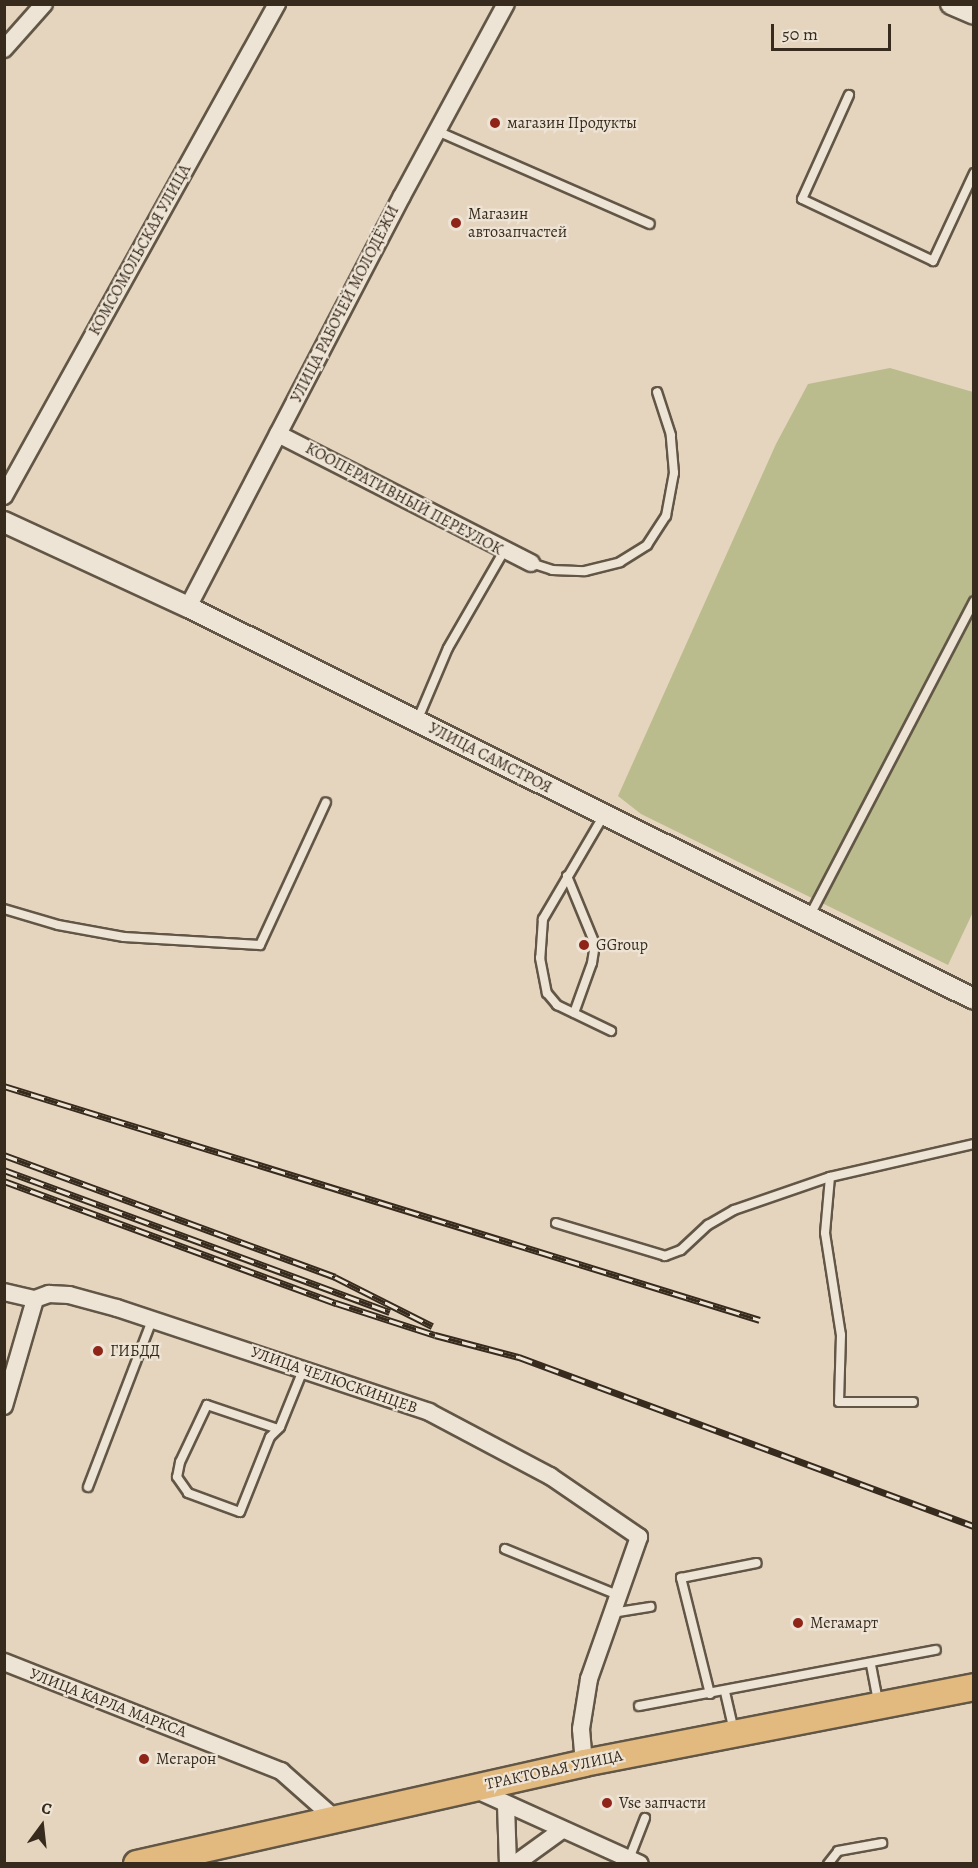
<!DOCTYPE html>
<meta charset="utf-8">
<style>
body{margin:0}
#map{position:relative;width:978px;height:1868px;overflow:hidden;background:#e5d5be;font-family:Alegreya,serif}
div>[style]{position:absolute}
.green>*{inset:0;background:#bbbc8d}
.roads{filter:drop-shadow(2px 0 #625646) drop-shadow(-2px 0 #625646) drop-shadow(0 2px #625646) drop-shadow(0 -2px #625646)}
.service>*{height:8px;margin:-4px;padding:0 4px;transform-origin:4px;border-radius:4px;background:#eee4d5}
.minor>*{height:16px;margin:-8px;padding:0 8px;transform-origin:8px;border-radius:8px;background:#eee4d5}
.tertiary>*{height:20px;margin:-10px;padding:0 10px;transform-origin:10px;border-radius:10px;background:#eee4d5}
.primary>*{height:26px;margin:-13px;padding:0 13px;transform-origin:13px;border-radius:13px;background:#e2ba7f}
.rail>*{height:7px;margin-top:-3.5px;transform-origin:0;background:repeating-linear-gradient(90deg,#eee4d5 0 14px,#372b1e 0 28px);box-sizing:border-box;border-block:2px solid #372b1e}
.dots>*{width:16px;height:16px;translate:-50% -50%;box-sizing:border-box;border:3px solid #eee4d5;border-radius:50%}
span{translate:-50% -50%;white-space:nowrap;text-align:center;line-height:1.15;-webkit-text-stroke:4.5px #eee4d5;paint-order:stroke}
.poi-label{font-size:16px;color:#372b1e}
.left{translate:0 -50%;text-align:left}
.street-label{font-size:16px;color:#372b1e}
.frame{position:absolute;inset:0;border:6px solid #372b1e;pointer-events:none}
.north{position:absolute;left:12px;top:1796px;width:60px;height:60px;-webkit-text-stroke:4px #eee4d5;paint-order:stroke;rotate:15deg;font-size:16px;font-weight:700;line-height:24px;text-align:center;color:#372b1e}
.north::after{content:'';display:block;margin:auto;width:21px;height:27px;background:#372b1e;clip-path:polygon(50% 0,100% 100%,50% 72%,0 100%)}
.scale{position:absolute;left:771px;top:24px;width:120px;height:27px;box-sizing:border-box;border:3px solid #372b1e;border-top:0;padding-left:8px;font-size:18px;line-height:21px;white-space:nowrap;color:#372b1e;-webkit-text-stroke:4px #eee4d5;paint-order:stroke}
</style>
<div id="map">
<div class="green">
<i style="clip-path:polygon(890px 368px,973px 392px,974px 910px,948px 965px,641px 814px,618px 796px,776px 444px,808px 384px)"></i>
</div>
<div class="roads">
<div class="service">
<i style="left:849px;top:95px;width:114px;rotate:114.3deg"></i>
<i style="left:802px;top:199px;width:145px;rotate:25.3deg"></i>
<i style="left:933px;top:261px;width:97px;rotate:-65deg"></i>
<i style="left:437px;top:131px;width:232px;rotate:23.6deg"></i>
<i style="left:531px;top:563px;width:22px;rotate:18deg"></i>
<i style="left:552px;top:570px;width:33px;rotate:2deg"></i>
<i style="left:585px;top:571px;width:36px;rotate:-14deg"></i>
<i style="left:620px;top:562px;width:32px;rotate:-32deg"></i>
<i style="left:647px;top:545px;width:35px;rotate:-57deg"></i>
<i style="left:666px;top:516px;width:44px;rotate:-79.5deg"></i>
<i style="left:674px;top:473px;width:38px;rotate:-95deg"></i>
<i style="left:671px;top:435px;width:45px;rotate:-108deg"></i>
<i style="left:417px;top:721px;width:79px;rotate:-67deg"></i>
<i style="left:448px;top:648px;width:112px;rotate:-60deg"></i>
<i style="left:604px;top:815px;width:121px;rotate:120.4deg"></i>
<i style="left:543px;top:919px;width:39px;rotate:94deg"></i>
<i style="left:540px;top:958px;width:36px;rotate:79deg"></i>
<i style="left:547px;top:993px;width:16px;rotate:50deg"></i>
<i style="left:557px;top:1005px;width:60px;rotate:25.7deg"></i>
<i style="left:567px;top:876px;width:74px;rotate:67.6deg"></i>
<i style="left:595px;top:944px;width:19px;rotate:99deg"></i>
<i style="left:592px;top:963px;width:53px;rotate:109.8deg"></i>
<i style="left:4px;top:909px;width:56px;rotate:16.5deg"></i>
<i style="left:58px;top:925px;width:67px;rotate:10.3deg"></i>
<i style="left:124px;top:937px;width:136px;rotate:3.4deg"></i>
<i style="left:260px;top:945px;width:157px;rotate:-65.2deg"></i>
<i style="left:809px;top:917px;width:356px;rotate:-62.4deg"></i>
<i style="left:830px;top:1177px;width:56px;rotate:95.1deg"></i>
<i style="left:825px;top:1233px;width:103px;rotate:81.1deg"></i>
<i style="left:841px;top:1335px;width:67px;rotate:91.7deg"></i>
<i style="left:839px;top:1402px;width:74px"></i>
<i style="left:556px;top:1223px;width:114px;rotate:16.8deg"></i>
<i style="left:665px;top:1256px;width:17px;rotate:-21deg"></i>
<i style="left:681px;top:1250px;width:37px;rotate:-43deg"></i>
<i style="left:708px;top:1225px;width:30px;rotate:-30deg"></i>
<i style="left:734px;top:1210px;width:102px;rotate:-19deg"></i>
<i style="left:830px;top:1177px;width:148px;rotate:-12.9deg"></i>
<i style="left:278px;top:1429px;width:75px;rotate:-161.3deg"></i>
<i style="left:207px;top:1405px;width:63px;rotate:115.3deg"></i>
<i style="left:180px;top:1462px;width:15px;rotate:101deg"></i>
<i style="left:177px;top:1477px;width:19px;rotate:55deg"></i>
<i style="left:188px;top:1493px;width:55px;rotate:20.1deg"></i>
<i style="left:240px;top:1512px;width:81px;rotate:-68.2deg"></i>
<i style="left:270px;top:1437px;width:14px;rotate:-45deg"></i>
<i style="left:280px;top:1427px;width:61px;rotate:-68deg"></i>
<i style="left:88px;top:1487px;width:179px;rotate:-69deg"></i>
<i style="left:505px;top:1549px;width:122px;rotate:22.2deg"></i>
<i style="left:612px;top:1613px;width:39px;rotate:-9deg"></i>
<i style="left:871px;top:1665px;width:38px;rotate:79deg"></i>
<i style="left:725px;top:1692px;width:39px;rotate:77deg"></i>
<i style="left:710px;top:1694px;width:120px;rotate:-104deg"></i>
<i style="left:681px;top:1578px;width:77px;rotate:-11.2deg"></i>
<i style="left:639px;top:1706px;width:302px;rotate:-10.7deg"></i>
<i style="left:629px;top:1859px;width:44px;rotate:-68.7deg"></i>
<i style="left:828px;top:1864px;width:16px;rotate:-52deg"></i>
<i style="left:838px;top:1851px;width:45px;rotate:-10.3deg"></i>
</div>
<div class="minor">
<i style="left:4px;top:49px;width:60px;rotate:-48.4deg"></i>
<i style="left:278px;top:434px;width:284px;rotate:27deg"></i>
<i style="left:4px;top:496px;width:563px;rotate:-60.98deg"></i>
<i style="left:188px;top:607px;width:463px;rotate:-62.5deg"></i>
<i style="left:402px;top:196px;width:218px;rotate:-61.6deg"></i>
<i style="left:4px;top:1292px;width:32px;rotate:13deg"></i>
<i style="left:35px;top:1299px;width:15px;rotate:-20deg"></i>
<i style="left:49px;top:1294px;width:20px;rotate:3deg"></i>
<i style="left:69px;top:1295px;width:50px;rotate:15.2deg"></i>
<i style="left:117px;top:1308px;width:329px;rotate:18.4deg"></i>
<i style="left:429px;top:1412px;width:137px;rotate:27.9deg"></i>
<i style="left:550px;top:1476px;width:108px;rotate:34.4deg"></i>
<i style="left:639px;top:1537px;width:151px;rotate:109.4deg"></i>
<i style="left:589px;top:1679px;width:51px;rotate:99.1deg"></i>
<i style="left:581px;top:1729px;width:34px;rotate:85deg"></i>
<i style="left:4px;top:1406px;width:111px;rotate:-73.8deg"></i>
<i style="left:4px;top:1662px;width:298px;rotate:21.5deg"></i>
<i style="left:281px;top:1771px;width:69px;rotate:41.5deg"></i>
<i style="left:472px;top:1788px;width:184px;rotate:24.3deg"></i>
<i style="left:506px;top:1805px;width:59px;rotate:88.1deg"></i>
<i style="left:515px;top:1864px;width:58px;rotate:-35.9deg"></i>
</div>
<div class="tertiary">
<i style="left:951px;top:4px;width:25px;rotate:23deg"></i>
<i style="left:4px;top:522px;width:203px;rotate:24.8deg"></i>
<i style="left:188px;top:607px;width:878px;rotate:26.51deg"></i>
</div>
<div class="primary">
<i style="left:137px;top:1864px;width:458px;rotate:-12.7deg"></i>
<i style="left:584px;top:1763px;width:397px;rotate:-11deg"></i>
</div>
</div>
<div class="rail">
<i style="left:4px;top:1086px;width:791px;rotate:17.2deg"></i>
<i style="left:4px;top:1155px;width:353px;rotate:20.2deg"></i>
<i style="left:335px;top:1277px;width:109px;rotate:26.8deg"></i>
<i style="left:4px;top:1170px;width:411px;rotate:20.2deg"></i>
<i style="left:4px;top:1181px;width:354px;rotate:20.2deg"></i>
<i style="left:336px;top:1303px;width:104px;rotate:17.9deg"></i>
<i style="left:435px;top:1335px;width:87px;rotate:14.7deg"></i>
<i style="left:519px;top:1357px;width:485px;rotate:20.4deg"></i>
</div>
<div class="dots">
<i style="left:495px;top:123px;background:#8f2418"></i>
<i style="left:456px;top:223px;background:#8f2418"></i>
<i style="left:584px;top:945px;background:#8f2418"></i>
<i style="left:98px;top:1351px;background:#8f2418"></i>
<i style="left:798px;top:1623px;background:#8f2418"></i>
<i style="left:144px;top:1759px;background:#8f2418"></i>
<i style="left:607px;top:1803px;background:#8f2418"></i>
</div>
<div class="poi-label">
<span class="left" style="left:507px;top:123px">магазин Продукты</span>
<span class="left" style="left:468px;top:223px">Магазин<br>автозапчастей</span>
<span class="left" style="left:596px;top:945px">GGroup</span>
<span class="left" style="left:110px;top:1351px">ГИБДД</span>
<span class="left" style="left:810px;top:1623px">Мегамарт</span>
<span class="left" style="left:156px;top:1759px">Мегарон</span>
<span class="left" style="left:619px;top:1803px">Vse запчасти</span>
</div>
<div class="street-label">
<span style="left:140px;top:250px;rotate:-61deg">КОМСОМОЛЬСКАЯ УЛИЦА</span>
<span style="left:345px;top:304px;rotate:-63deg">УЛИЦА РАБОЧЕЙ МОЛОДЁЖИ</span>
<span style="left:404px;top:499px;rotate:28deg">КООПЕРАТИВНЫЙ ПЕРЕУЛОК</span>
<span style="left:490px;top:758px;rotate:27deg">УЛИЦА САМСТРОЯ</span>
<span style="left:334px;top:1380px;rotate:19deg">УЛИЦА ЧЕЛЮСКИНЦЕВ</span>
<span style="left:108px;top:1703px;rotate:21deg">УЛИЦА КАРЛА МАРКСА</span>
<span style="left:554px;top:1770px;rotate:-12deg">ТРАКТОВАЯ УЛИЦА</span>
</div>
<div class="frame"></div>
<div class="north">С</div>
<div class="scale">50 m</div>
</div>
